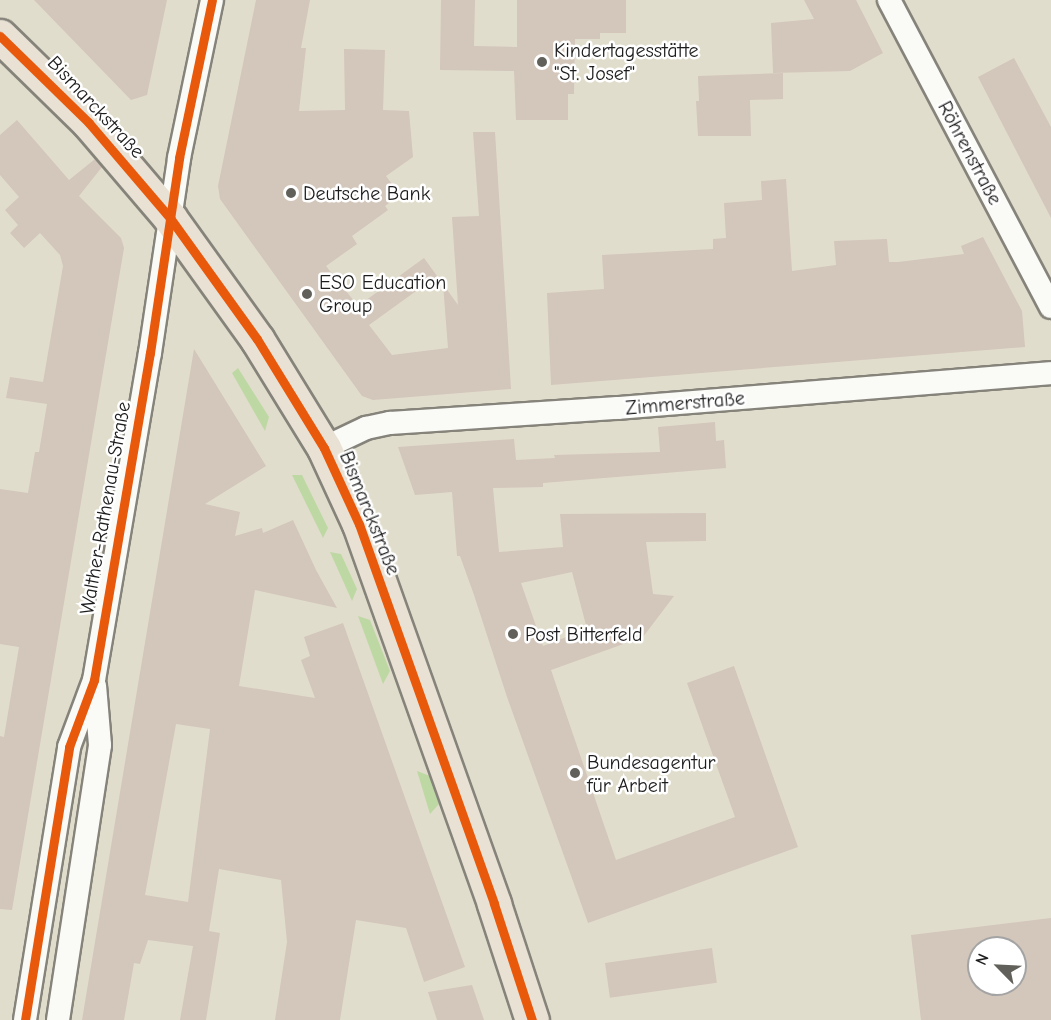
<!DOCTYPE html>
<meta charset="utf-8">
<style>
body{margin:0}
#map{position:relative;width:1051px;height:1020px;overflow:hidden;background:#e1ddcc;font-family:"Comic Neue",sans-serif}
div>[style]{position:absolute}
.green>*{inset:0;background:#bed8a4}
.building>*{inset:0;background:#d3c6bb;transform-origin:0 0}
.roads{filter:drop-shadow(2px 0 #85837a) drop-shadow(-2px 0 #85837a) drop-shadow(0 2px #85837a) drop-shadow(0 -2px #85837a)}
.minor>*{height:22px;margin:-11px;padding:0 11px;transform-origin:11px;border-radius:11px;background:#fafaf7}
.primary>*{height:33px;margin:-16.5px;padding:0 16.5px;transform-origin:16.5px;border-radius:16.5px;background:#e8e1d4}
.cycleway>*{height:9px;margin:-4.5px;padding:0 4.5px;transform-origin:4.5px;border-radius:4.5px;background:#e8590c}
.dots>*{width:16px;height:16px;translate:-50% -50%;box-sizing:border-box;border:3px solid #fff;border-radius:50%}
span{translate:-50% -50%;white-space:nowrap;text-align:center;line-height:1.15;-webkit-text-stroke:5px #fff;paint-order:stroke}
.poi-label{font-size:20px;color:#1c1c1c}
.left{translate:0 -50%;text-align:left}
.street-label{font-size:20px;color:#1c1c1c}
.north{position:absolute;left:967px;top:936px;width:60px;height:60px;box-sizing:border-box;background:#fff;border:2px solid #a4a4a4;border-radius:50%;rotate:294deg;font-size:16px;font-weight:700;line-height:24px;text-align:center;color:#1c1c1c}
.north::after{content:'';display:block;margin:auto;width:21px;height:27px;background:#61605a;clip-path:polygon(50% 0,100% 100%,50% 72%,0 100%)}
</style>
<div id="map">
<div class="green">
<i style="clip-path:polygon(238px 368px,269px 417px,265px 431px,232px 373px)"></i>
<i style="clip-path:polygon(292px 475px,302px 475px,328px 528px,323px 538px)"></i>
<i style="clip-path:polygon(330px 552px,341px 554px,357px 589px,352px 601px)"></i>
<i style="clip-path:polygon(358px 616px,370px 620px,390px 671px,383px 684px)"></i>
<i style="clip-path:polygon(417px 771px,430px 776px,439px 804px,430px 814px)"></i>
</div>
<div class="building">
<i style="clip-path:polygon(34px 0,167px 0,147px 95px,131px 100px)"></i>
<i style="clip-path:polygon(256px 0,310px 0,301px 48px,306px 48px,299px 111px,345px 110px,344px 49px,385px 50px,383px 110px,409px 111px,413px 157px,386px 176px,400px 195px,385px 206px,388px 210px,352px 236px,357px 244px,326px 266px,358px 306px,424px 258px,437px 276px,369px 325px,392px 355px,448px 348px,443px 284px,458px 305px,452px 217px,479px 216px,473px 132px,495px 132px,511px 389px,373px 400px,362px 396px,220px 199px,218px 186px)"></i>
<i style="clip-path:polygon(441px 0,475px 0,474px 46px,517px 47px,517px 0,626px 0,626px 33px,600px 33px,600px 39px,575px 39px,574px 94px,568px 94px,568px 120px,516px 120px,514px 71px,440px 70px)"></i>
<i style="clip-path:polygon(804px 0,856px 0,883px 53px,850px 71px,773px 73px,771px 23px,814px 19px)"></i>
<i style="clip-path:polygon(1014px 58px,1051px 127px,1051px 218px,978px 77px)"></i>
<i style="clip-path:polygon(783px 73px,783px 99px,750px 100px,751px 136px,698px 136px,696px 101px,699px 101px,698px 76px)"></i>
<i style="clip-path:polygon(17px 120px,69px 180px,95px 159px,102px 167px,79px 196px,121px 238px,124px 248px,12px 910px,0 909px,0 736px,4px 737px,19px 647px,0 644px,0 489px,28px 493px,35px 452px,39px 452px,47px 404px,6px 398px,10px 377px,43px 382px,63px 266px,60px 255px,40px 233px,24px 248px,10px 233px,18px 225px,5px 210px,19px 197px,0 175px,0 135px)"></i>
<i style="clip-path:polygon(786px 179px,792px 271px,836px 265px,834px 241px,887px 239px,889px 262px,898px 262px,964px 254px,961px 246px,983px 237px,1022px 311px,1025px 347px,551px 385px,547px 293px,604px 289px,602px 255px,713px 249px,713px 239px,726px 238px,724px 203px,762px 200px,761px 181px)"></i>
<i style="clip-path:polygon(evenodd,194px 349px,266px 466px,205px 504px,240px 512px,235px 536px,262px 528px,263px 533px,293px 520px,316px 570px,337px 608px,255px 590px,239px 686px,315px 698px,301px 660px,310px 656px,304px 637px,343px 623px,465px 967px,424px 982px,406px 928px,356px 920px,340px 1020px,275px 1020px,287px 942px,281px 880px,219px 869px,209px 931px,220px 933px,206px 1020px,180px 1020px,193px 946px,148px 940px,140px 964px,134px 963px,124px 1020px,82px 1020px,194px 349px,176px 724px,210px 729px,188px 902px,145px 895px,176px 724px)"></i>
<i style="clip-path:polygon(evenodd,715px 422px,716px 441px,724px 440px,726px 468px,543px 483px,543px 487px,493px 488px,499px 552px,563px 547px,560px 514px,706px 513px,706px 541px,646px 542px,653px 594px,674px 596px,643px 637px,551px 670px,616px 860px,735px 817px,687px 683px,734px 666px,798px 847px,588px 923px,507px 697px,474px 595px,460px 556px,457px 556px,452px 492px,415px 495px,398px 447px,514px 439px,516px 460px,555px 458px,554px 455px,660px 452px,658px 427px,715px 422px,572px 572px,587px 629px,543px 646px,521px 583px,572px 572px)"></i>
<i style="clip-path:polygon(evenodd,1051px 918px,1051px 1020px,921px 1020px,911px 935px,1051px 918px,979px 948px,1015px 948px,1015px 984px,979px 984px,979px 948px)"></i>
<i style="left:712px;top:948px;width:35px;height:108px;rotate:82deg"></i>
<i style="clip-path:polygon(472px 985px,484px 1020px,437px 1020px,428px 992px)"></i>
</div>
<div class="roads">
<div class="minor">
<i style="left:889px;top:0;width:347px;rotate:62.2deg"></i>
<i style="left:324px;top:448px;width:47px;rotate:-25.5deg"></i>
<i style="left:366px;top:428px;width:25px;rotate:-12deg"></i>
<i style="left:390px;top:423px;width:228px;rotate:-3.8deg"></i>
<i style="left:618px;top:408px;width:434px;rotate:-4.6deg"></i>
<i style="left:25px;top:1020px;width:277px;rotate:-80.8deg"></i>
<i style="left:69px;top:747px;width:72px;rotate:-69.5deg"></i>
<i style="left:94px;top:680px;width:332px;rotate:-80.3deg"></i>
<i style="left:150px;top:353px;width:197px;rotate:-81.5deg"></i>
<i style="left:179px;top:158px;width:161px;rotate:-78.2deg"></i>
<i style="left:58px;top:1020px;width:278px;rotate:-81.3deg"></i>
<i style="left:100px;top:745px;width:59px;rotate:-94.8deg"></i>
</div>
<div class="primary">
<i style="left:0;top:36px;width:124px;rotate:44.3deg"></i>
<i style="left:89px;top:123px;width:125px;rotate:49.5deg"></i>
<i style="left:170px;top:218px;width:149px;rotate:54.3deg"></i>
<i style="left:257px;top:339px;width:128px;rotate:58.4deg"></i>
<i style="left:324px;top:448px;width:84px;rotate:65.3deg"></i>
<i style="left:359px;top:524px;width:403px;rotate:70.4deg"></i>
<i style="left:494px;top:904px;width:122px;rotate:71.9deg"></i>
</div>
</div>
<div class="cycleway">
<i style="left:0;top:36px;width:124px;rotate:44.3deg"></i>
<i style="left:89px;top:123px;width:125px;rotate:49.5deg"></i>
<i style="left:170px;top:218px;width:149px;rotate:54.3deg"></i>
<i style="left:257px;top:339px;width:128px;rotate:58.4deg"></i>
<i style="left:324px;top:448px;width:84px;rotate:65.3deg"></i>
<i style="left:359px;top:524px;width:403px;rotate:70.4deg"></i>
<i style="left:494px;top:904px;width:122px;rotate:71.9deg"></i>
<i style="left:25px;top:1020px;width:277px;rotate:-80.8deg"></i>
<i style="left:69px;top:747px;width:72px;rotate:-69.5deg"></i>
<i style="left:94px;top:680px;width:332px;rotate:-80.3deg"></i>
<i style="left:150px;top:353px;width:197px;rotate:-81.5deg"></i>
<i style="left:179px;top:158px;width:161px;rotate:-78.2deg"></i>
</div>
<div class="dots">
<i style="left:542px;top:62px;background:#61605a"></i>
<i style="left:291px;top:193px;background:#61605a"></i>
<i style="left:307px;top:294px;background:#61605a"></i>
<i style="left:513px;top:634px;background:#61605a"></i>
<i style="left:575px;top:773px;background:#61605a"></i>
</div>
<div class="poi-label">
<span class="left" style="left:554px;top:62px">Kindertagesstätte<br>"St. Josef"</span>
<span class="left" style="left:303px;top:193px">Deutsche Bank</span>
<span class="left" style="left:319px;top:294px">ESO Education<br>Group</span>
<span class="left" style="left:525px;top:634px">Post Bitterfeld</span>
<span class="left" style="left:587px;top:774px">Bundesagentur<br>für Arbeit</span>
</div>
<div class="street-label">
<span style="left:96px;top:107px;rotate:47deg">Bismarckstraße</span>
<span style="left:970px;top:153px;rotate:62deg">Röhrenstraße</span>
<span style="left:685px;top:403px;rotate:-5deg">Zimmerstraße</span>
<span style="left:105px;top:508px;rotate:-80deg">Walther-Rathenau-Straße</span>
<span style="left:370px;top:513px;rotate:68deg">Bismarckstraße</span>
</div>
<div class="north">N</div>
</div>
